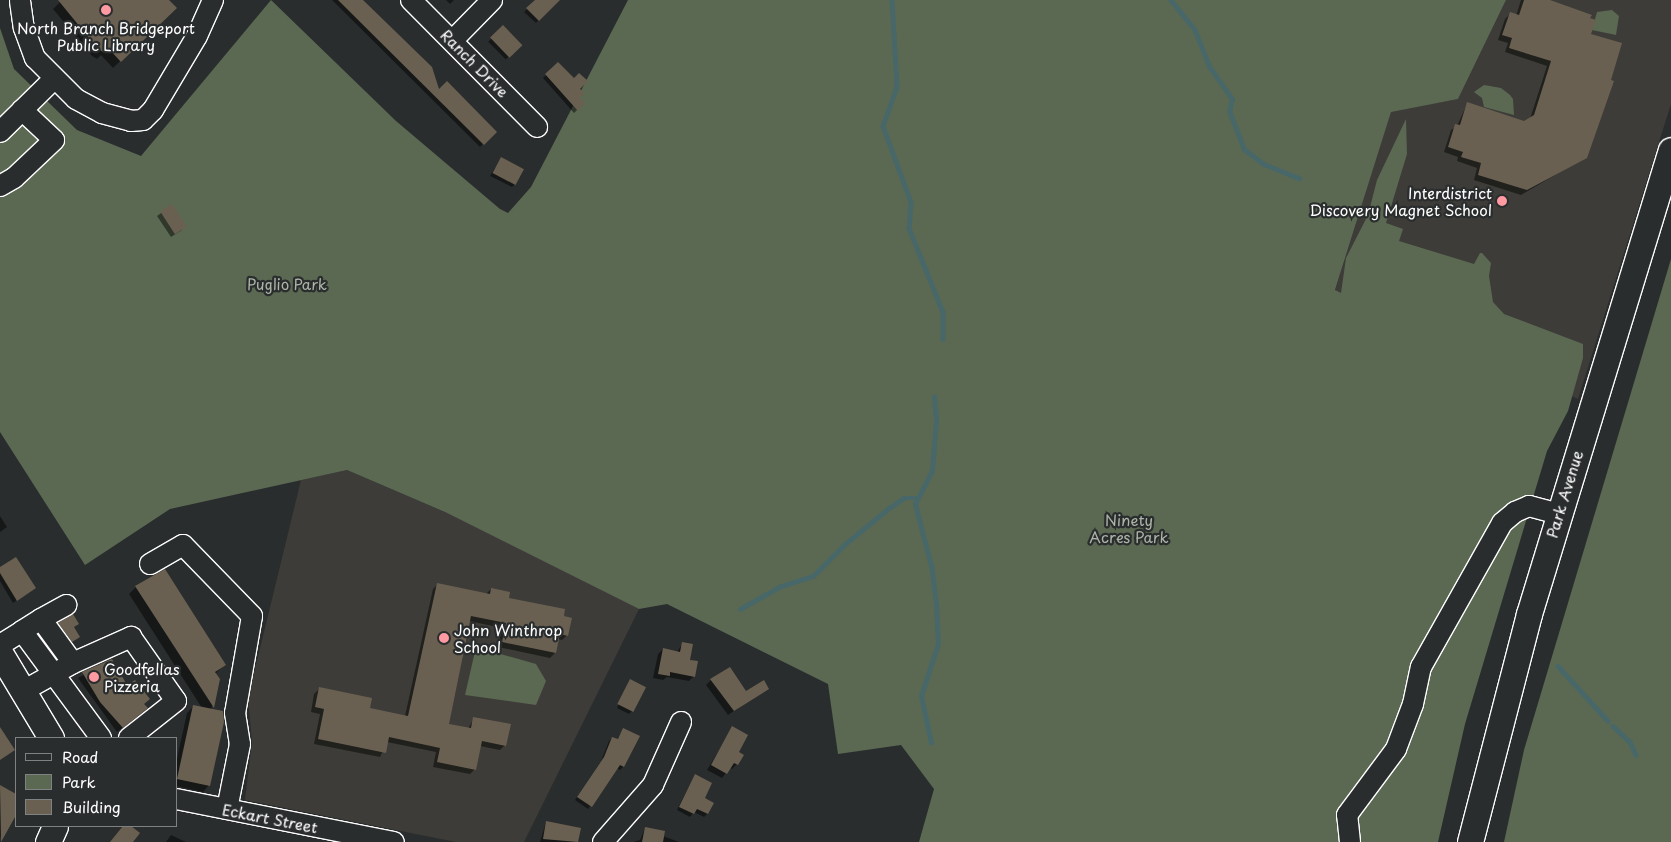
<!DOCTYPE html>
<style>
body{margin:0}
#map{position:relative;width:1671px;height:842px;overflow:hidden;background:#2a2d2e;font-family:"Playpen Sans",sans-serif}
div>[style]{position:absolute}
.built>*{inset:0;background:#3d3c38}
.green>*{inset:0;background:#5b6952}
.shadow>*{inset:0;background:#0007;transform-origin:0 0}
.stream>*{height:4.5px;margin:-2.25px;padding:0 2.25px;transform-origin:2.25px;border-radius:2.25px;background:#486769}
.building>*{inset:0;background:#6a6051;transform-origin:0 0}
.roads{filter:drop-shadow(1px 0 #fff) drop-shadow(-1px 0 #fff) drop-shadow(0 1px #fff) drop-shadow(0 -1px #fff)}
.minor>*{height:20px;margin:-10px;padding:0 10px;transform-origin:10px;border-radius:10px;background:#2a2d2e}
.major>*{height:25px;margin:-12.5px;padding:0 12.5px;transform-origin:12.5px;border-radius:12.5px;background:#2a2d2e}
.dots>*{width:14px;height:14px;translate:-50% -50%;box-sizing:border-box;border:2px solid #2a2d2e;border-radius:50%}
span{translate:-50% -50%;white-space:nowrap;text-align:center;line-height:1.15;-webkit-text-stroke:4.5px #2a2d2e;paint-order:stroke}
.poi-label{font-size:15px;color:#fff}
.right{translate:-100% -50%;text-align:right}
.left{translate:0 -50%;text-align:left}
.street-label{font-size:15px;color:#fff}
.park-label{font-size:15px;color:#adb4a8}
.legend{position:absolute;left:15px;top:737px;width:162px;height:90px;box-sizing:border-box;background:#2a2d2e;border:1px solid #7f8182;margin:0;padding:6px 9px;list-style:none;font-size:15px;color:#fff}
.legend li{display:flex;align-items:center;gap:10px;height:25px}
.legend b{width:25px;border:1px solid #7f8182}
</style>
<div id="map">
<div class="built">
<i style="clip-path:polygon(1506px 0,1671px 0,1671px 104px,1578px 399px,1335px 291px,1391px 111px,1458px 99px)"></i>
<i style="clip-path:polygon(347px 470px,445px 512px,639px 609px,524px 842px,456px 842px,245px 800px,252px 742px,248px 698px,301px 480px)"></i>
</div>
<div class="green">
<i style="clip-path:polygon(271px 0,396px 121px,500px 209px,508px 213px,531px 187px,628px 0,1506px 0,1458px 99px,1391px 112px,1335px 290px,1341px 293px,1346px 258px,1368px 215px,1377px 180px,1406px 119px,1407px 154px,1386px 223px,1403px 229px,1399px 241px,1474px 264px,1480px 253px,1482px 253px,1491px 263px,1489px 276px,1493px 302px,1504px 314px,1583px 344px,1583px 358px,1568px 411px,1547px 451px,1465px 724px,1438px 842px,919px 842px,934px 789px,901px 745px,838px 754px,828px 684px,667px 604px,639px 609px,445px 512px,347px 470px,170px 509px,85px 565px,0 432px,0 28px,14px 69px,77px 130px,141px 156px)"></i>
<i style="clip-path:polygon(1612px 10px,1619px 16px,1616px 35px,1592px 30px,1597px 12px)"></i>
<i style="clip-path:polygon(1484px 85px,1501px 88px,1510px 95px,1513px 99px,1514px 115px,1484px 107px,1482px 98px,1474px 92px)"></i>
<i style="clip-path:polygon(1671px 259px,1671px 842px,1504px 842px,1524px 750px)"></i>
<i style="clip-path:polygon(476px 647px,536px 664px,546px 681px,536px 705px,465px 695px)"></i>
</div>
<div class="shadow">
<i style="clip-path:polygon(62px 0,167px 0,175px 8px,113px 68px,101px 55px,97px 59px,92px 56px,53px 9px)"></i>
<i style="clip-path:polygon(332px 0,362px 0,438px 91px,495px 132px,480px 147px)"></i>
<i style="clip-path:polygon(446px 0,454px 0,450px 4px)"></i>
<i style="clip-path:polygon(536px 0,558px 0,536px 23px,524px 12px)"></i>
<i style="clip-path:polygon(1521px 0,1546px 0,1589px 35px,1586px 157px,1521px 195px,1474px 180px,1477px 168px,1457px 161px,1458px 157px,1444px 152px,1451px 130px,1457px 126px,1467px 104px,1524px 122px,1530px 119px,1547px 66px,1505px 52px,1508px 43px,1498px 40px,1505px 19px,1510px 14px,1516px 16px)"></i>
<i style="left:503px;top:27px;width:25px;height:21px;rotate:45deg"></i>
<i style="clip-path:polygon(558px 63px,578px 89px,579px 98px,584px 103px,574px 113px,543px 78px)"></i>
<i style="clip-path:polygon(501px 158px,515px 184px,512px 187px,490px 176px)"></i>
<i style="clip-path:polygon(171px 206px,182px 230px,171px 237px,157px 216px)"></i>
<i style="clip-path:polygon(0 516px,7px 527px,0 532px)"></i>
<i style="clip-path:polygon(0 569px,34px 588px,13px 603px,0 581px)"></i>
<i style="clip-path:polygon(438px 584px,486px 594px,491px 589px,507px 599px,562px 617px,567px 635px,562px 640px,558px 639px,555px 653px,550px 658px,498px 647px,502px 628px,469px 621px,448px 725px,468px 729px,474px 718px,505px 745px,500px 750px,480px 746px,475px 769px,470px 774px,433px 767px,436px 752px,387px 742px,380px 757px,314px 744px,320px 714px,311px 712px,314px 694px,319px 689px,369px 709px,405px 716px,433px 589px)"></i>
<i style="clip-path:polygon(136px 587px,224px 665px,215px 674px,219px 680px,211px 710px,209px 785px,203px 792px,176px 786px,176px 763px,187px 713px,194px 706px,202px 708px,129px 594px)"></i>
<i style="clip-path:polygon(59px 624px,78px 624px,73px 628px,75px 640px,69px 644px,56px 627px)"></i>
<i style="clip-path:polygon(683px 643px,694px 676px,689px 681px,667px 677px,663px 680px,653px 678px,658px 654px,663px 649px,677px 652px)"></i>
<i style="clip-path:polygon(111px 660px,127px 686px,143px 704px,141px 713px,117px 732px,78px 678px)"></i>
<i style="clip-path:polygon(711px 680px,746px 693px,768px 688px,728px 715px,706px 685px)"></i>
<i style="clip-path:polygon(630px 681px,632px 711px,629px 714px,617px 708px)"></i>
<i style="clip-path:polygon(733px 727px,737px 764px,732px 769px,730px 768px,722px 778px,707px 770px)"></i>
<i style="clip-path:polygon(624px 729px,623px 767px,620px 770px,616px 768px,588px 809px,575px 800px,601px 761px,609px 741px,612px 738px,617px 740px)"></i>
<i style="clip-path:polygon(695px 775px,707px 814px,704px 817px,694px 812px,690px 817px,677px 810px)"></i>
<i style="clip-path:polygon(0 786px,16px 796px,16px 810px,0 838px)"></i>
<i style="clip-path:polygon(546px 822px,579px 829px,577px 842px,540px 842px)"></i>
<i style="clip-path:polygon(645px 828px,663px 836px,679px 842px,633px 842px,640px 840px)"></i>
<i style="clip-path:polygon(171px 835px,186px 842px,166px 842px)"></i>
</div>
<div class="stream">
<i style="left:892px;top:0;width:87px;rotate:86.7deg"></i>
<i style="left:897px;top:87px;width:41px;rotate:109.7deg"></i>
<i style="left:883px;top:126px;width:81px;rotate:69.8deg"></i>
<i style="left:911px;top:202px;width:26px;rotate:94deg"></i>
<i style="left:909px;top:228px;width:91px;rotate:68deg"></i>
<i style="left:943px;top:312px;width:27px;rotate:90deg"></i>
<i style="left:1171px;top:0;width:38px;rotate:51deg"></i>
<i style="left:1195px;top:30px;width:40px;rotate:68deg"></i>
<i style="left:1210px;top:67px;width:39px;rotate:55deg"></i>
<i style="left:1232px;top:99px;width:13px;rotate:99deg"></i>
<i style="left:1230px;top:112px;width:40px;rotate:69deg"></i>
<i style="left:1244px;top:149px;width:25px;rotate:37deg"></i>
<i style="left:1264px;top:164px;width:38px;rotate:22deg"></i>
<i style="left:740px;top:609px;width:45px;rotate:-29.4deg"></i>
<i style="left:779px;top:587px;width:36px;rotate:-18deg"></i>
<i style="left:813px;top:576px;width:45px;rotate:-45deg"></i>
<i style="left:845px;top:544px;width:57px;rotate:-39.3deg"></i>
<i style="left:889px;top:508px;width:18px;rotate:-34deg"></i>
<i style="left:904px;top:498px;width:14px"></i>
<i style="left:1558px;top:666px;width:74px;rotate:47.7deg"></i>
<i style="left:1613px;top:726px;width:23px;rotate:43deg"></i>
<i style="left:1630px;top:742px;width:14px;rotate:65deg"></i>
<i style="left:931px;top:743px;width:48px;rotate:-102deg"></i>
<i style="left:921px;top:696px;width:55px;rotate:-71.9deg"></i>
<i style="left:938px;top:644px;width:40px;rotate:-92.9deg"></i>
<i style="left:936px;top:604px;width:38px;rotate:-97deg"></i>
<i style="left:931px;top:566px;width:64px;rotate:-104.5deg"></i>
<i style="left:915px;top:504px;width:37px;rotate:-63deg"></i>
<i style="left:932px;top:471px;width:51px;rotate:-85.5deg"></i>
<i style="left:936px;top:420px;width:23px;rotate:-95deg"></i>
</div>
<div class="building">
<i style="clip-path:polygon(58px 0,169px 0,177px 8px,121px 62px,109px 49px,105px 53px,98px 49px)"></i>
<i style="clip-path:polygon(338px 0,363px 0,432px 67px,439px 89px,447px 81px,497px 132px,484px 145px)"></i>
<i style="clip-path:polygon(535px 0,560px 0,539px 21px,526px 8px)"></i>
<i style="clip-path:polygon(1524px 0,1550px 0,1592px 15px,1590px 18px,1596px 20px,1591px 34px,1622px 43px,1611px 80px,1614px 81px,1587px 158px,1527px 190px,1478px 175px,1481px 163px,1461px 157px,1463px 152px,1448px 147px,1455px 124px,1460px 125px,1467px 102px,1524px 121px,1534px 115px,1551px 61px,1509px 48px,1512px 38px,1502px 35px,1510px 12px,1519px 15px)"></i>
<i style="left:503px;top:25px;width:28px;height:18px;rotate:46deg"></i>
<i style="clip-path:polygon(558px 62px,574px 78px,579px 73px,588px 81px,580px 89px,585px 93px,580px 98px,585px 103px,578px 111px,545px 74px)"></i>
<i style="left:501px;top:157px;width:26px;height:18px;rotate:28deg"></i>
<i style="left:172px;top:204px;width:27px;height:14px;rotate:57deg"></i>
<i style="clip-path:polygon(16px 557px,36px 588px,17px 601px,0 573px,0 567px)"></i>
<i style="clip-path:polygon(165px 569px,226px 665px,215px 672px,220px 679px,214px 708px,135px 586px)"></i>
<i style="clip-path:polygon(437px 583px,490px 594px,491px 588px,510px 592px,509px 598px,565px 609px,564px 616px,572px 618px,568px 636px,560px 634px,556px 653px,502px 642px,506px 623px,471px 616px,449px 724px,471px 728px,473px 717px,511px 724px,506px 746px,482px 741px,476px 770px,437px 762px,440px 748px,389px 737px,386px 753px,318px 739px,324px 709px,315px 707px,319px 687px,372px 698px,370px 708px,408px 716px)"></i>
<i style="clip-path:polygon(73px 614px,79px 624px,74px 627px,80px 637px,72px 642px,58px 623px)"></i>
<i style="clip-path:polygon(682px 642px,693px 644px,690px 660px,698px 661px,695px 677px,670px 672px,670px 676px,658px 674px,663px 648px,680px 652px)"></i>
<i style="clip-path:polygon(112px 659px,127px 685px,135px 680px,150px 699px,144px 704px,148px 708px,123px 728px,100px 702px,82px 672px)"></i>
<i style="clip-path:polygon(730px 667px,746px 691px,764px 680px,769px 689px,734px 711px,710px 679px)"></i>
<i style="left:630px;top:679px;width:18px;height:28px;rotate:27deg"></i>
<i style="clip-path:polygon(193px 705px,223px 711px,224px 722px,210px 786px,177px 779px)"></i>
<i style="clip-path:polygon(732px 726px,748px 735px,739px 752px,744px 755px,738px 765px,734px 763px,727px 774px,711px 765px)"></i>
<i style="clip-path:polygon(0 727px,15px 750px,0 760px)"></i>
<i style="clip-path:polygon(623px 728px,640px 736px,624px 767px,620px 765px,592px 807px,577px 797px,604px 757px,612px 737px,618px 739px)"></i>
<i style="clip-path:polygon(695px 774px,712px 783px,705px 798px,714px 803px,708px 814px,697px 809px,694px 814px,679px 807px)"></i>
<i style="clip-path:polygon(0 785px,16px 794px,15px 817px,1px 842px)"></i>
<i style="clip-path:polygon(546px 821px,581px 828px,578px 842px,543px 839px)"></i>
<i style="clip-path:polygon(123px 826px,131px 826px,140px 833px,133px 842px,110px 842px)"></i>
<i style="clip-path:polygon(645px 827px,665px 831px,663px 842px,642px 842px)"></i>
</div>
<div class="roads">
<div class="minor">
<i style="left:411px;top:0;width:179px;rotate:45.2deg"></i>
<i style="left:20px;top:1px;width:27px;rotate:82deg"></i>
<i style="left:24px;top:28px;width:32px;rotate:70deg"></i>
<i style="left:35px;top:58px;width:58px;rotate:45deg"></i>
<i style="left:76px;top:99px;width:30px;rotate:28deg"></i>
<i style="left:102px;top:113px;width:30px;rotate:15deg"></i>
<i style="left:131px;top:121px;width:12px;rotate:-5deg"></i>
<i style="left:143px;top:120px;width:14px;rotate:-45deg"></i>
<i style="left:153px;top:110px;width:86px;rotate:-59.3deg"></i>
<i style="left:197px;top:36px;width:39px;rotate:-66deg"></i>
<i style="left:453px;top:40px;width:56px;rotate:-45.7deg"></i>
<i style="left:0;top:132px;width:76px;rotate:-44.5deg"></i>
<i style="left:0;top:186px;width:16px;rotate:-30deg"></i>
<i style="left:14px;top:178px;width:55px;rotate:-43.5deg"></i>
<i style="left:54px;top:140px;width:44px;rotate:-136.8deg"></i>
<i style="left:150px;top:564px;width:38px;rotate:-30deg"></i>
<i style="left:183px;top:545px;width:99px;rotate:45.8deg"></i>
<i style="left:252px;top:616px;width:98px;rotate:99.9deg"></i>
<i style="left:235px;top:713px;width:31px;rotate:81deg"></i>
<i style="left:240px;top:744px;width:66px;rotate:101.3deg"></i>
<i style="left:41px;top:619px;width:29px;rotate:-29deg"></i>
<i style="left:22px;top:631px;width:22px;rotate:-32deg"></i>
<i style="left:41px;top:619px;width:54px;rotate:54deg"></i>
<i style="left:0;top:645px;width:26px;rotate:-32deg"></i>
<i style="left:22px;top:631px;width:133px;rotate:53.6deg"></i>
<i style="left:23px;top:691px;width:57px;rotate:-29.2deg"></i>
<i style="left:73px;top:663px;width:64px;rotate:-24.1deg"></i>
<i style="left:131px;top:637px;width:78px;rotate:54.9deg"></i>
<i style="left:176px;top:701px;width:60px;rotate:141.8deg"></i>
<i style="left:176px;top:799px;width:222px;rotate:11.2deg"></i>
<i style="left:603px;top:842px;width:76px;rotate:-48.7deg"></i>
<i style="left:653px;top:785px;width:69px;rotate:-66deg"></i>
<i style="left:1350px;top:842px;width:27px;rotate:-96deg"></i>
<i style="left:1347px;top:815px;width:82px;rotate:-53.4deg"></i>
<i style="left:1396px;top:749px;width:48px;rotate:-69.3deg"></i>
<i style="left:1413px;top:704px;width:38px;rotate:-78deg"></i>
<i style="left:1421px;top:667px;width:165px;rotate:-60.6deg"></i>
<i style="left:1502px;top:523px;width:17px;rotate:-40deg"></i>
<i style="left:1515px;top:512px;width:15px;rotate:-23deg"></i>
<i style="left:1529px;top:506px;width:30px;rotate:15deg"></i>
</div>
<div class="major">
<i style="left:0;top:653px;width:99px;rotate:59deg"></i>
<i style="left:48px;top:842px;width:17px;rotate:-66deg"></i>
<i style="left:1470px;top:842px;width:236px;rotate:-75.5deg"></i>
<i style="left:1529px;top:614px;width:485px;rotate:-73deg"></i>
</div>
</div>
<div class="dots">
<i style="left:106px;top:10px;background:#ff9aa2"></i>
<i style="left:1502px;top:201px;background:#ff9aa2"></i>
<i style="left:444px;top:638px;background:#ff9aa2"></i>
<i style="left:94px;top:677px;background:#ff9aa2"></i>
</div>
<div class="poi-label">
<span style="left:106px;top:36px">North Branch Bridgeport<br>Public Library</span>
<span class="right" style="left:1492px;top:201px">Interdistrict<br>Discovery Magnet School</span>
<span class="left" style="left:454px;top:638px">John Winthrop<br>School</span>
<span class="left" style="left:104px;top:677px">Goodfellas<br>Pizzeria</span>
</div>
<div class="street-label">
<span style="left:475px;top:63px;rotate:45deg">Ranch Drive</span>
<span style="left:1564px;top:494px;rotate:-73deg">Park Avenue</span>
<span style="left:270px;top:818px;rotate:11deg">Eckart Street</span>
</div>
<div class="park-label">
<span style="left:287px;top:284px">Puglio Park</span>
<span style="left:1129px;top:528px">Ninety<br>Acres Park</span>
</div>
<ul class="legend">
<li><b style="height:6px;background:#2a2d2e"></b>Road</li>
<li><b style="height:14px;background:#5b6952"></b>Park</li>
<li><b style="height:14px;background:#6a6051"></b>Building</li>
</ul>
</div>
